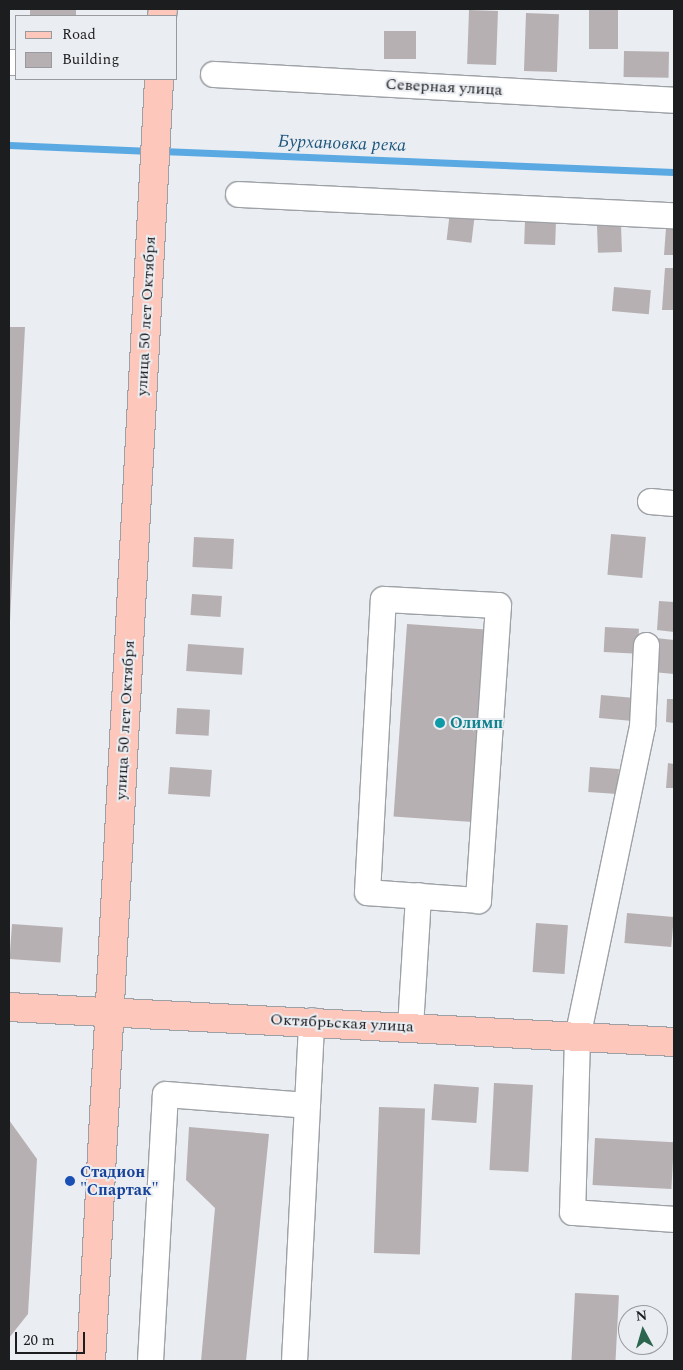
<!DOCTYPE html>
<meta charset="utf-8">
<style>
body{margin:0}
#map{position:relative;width:683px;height:1370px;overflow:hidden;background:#eaedf2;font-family:Spectral,serif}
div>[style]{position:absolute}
.stream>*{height:7px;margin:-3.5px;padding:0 3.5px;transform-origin:3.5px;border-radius:3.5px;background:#5aa9e3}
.building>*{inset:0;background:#b7b0b2;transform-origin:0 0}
.roads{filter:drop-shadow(1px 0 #9da1a5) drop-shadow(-1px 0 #9da1a5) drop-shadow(0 1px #9da1a5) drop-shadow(0 -1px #9da1a5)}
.minor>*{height:25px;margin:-12.5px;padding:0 12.5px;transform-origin:12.5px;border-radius:12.5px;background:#fff}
.major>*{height:28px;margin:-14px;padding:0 14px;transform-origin:14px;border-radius:14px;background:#fdc8bb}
.dots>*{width:14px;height:14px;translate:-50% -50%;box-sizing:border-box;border:2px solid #eaedf2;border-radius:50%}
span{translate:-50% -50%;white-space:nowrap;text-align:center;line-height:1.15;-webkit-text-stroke:4px #eaedf2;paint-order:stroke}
.street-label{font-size:16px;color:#1c1d1f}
.culture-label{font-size:16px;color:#0d838f;font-weight:700}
.left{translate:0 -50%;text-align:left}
.transit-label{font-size:16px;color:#164399;font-weight:700}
.water-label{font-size:18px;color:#1d577e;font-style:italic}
.frame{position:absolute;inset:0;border:10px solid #1c1d1f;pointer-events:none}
.legend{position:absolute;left:15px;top:15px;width:162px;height:65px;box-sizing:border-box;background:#eaedf2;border:1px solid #989a9e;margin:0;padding:6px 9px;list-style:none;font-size:15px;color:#1c1d1f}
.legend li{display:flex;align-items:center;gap:10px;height:25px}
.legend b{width:25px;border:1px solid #989a9e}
.north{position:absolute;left:618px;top:1305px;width:50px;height:50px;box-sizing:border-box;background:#eaedf2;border:1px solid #989a9e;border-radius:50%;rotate:354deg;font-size:14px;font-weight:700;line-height:20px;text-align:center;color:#1c1d1f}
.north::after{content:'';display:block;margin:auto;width:18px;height:22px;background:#2b654e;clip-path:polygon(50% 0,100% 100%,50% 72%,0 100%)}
.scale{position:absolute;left:15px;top:1332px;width:70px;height:22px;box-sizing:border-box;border:2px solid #1c1d1f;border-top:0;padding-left:6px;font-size:15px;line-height:18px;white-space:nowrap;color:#1c1d1f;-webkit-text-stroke:4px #eaedf2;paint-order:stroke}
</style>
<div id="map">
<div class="stream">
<i style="left:9px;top:145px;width:142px;rotate:2.4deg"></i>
<i style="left:161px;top:151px;width:513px;rotate:2.34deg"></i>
</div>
<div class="building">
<i style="left:30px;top:9px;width:46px;height:7px"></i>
<i style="left:589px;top:9px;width:29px;height:40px"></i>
<i style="left:469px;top:10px;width:29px;height:54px;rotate:2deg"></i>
<i style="left:526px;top:13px;width:33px;height:58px;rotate:2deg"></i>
<i style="left:416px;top:31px;width:28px;height:32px;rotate:90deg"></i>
<i style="left:624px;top:51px;width:45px;height:26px;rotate:1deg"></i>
<i style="left:450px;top:212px;width:25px;height:28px;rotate:7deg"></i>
<i style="left:525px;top:220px;width:31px;height:24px;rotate:2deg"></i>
<i style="left:621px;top:225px;width:27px;height:24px;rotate:88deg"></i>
<i style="clip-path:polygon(666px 228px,674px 228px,674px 255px,664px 255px)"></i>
<i style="clip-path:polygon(665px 268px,674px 268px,674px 310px,662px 310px)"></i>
<i style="left:614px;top:287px;width:37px;height:24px;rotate:5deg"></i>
<i style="clip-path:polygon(9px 327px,25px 327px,10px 621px,9px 621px)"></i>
<i style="left:611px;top:534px;width:35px;height:41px;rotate:5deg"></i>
<i style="left:194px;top:537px;width:40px;height:30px;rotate:3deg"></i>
<i style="left:192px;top:594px;width:30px;height:21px;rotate:4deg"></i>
<i style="clip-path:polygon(659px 601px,674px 602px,674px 632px,657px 630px)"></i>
<i style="left:407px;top:624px;width:79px;height:193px;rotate:4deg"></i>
<i style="left:605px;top:627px;width:34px;height:25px;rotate:3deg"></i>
<i style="clip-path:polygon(656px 638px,674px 640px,674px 674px,653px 672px)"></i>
<i style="left:188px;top:644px;width:56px;height:27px;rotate:4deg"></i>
<i style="left:601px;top:695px;width:34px;height:23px;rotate:5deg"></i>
<i style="clip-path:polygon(667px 699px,674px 699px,674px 723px,666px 722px)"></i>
<i style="left:177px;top:708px;width:33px;height:26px;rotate:3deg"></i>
<i style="clip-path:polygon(668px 763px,674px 764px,674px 788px,666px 788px)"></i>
<i style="left:170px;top:767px;width:42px;height:27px;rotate:4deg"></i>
<i style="left:590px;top:767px;width:29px;height:25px;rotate:4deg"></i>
<i style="left:627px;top:913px;width:47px;height:30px;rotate:5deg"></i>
<i style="left:536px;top:923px;width:32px;height:49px;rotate:4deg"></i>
<i style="left:12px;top:924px;width:51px;height:35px;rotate:4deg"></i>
<i style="left:494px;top:1083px;width:39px;height:87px;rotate:3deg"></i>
<i style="left:434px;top:1084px;width:45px;height:36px;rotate:4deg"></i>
<i style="left:379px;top:1107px;width:46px;height:146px;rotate:2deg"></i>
<i style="clip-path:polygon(9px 1120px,37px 1159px,28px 1314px,9px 1338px)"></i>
<i style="clip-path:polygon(189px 1127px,269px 1134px,246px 1361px,201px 1361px,215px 1208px,186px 1180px)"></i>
<i style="left:595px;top:1138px;width:79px;height:47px;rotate:3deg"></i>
<i style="left:575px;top:1293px;width:44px;height:68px;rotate:3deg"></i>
</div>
<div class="roads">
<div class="minor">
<i style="left:9px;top:62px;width:7px"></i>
<i style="left:213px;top:74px;width:462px;rotate:3.2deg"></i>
<i style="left:238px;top:194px;width:437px;rotate:2.8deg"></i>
<i style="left:650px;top:501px;width:24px;rotate:5deg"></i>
<i style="left:383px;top:599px;width:115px;rotate:3deg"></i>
<i style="left:498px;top:605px;width:296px;rotate:93.9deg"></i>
<i style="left:478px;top:900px;width:111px;rotate:-175.9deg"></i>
<i style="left:367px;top:892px;width:293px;rotate:-86.9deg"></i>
<i style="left:646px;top:645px;width:81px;rotate:92.8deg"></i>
<i style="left:642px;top:726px;width:318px;rotate:101.8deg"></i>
<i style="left:577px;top:1037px;width:175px;rotate:91.6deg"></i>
<i style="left:572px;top:1212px;width:102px;rotate:3.9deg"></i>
<i style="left:410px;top:1027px;width:132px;rotate:-86.5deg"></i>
<i style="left:150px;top:1361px;width:267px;rotate:-86.8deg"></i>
<i style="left:165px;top:1094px;width:142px;rotate:4.4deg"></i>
<i style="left:294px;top:1361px;width:341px;rotate:-87.1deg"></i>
</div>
<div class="major">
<i style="left:162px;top:16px;width:7px;rotate:-82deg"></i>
<i style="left:9px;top:1007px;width:666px;rotate:3.01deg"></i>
<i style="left:91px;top:1361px;width:1284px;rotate:-86.96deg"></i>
</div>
</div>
<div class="dots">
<i style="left:440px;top:723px;background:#0f9aa8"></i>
<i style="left:70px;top:1181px;background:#1a4fb4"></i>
</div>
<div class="street-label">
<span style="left:444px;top:87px;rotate:3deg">Северная улица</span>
<span style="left:146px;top:316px;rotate:-87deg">улица 50 лет Октября</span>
<span style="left:125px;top:720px;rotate:-87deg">улица 50 лет Октября</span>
<span style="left:342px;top:1023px;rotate:3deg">Октябрьская улица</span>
</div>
<div class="culture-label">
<span class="left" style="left:450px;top:723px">Олимп</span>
</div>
<div class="transit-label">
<span class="left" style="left:80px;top:1181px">Стадион<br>"Спартак"</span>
</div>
<div class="water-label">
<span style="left:342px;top:144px;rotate:2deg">Бурхановка река</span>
</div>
<div class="frame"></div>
<ul class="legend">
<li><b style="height:6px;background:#fdc8bb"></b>Road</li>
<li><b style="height:14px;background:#b7b0b2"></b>Building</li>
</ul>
<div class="north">N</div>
<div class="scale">20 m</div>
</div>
